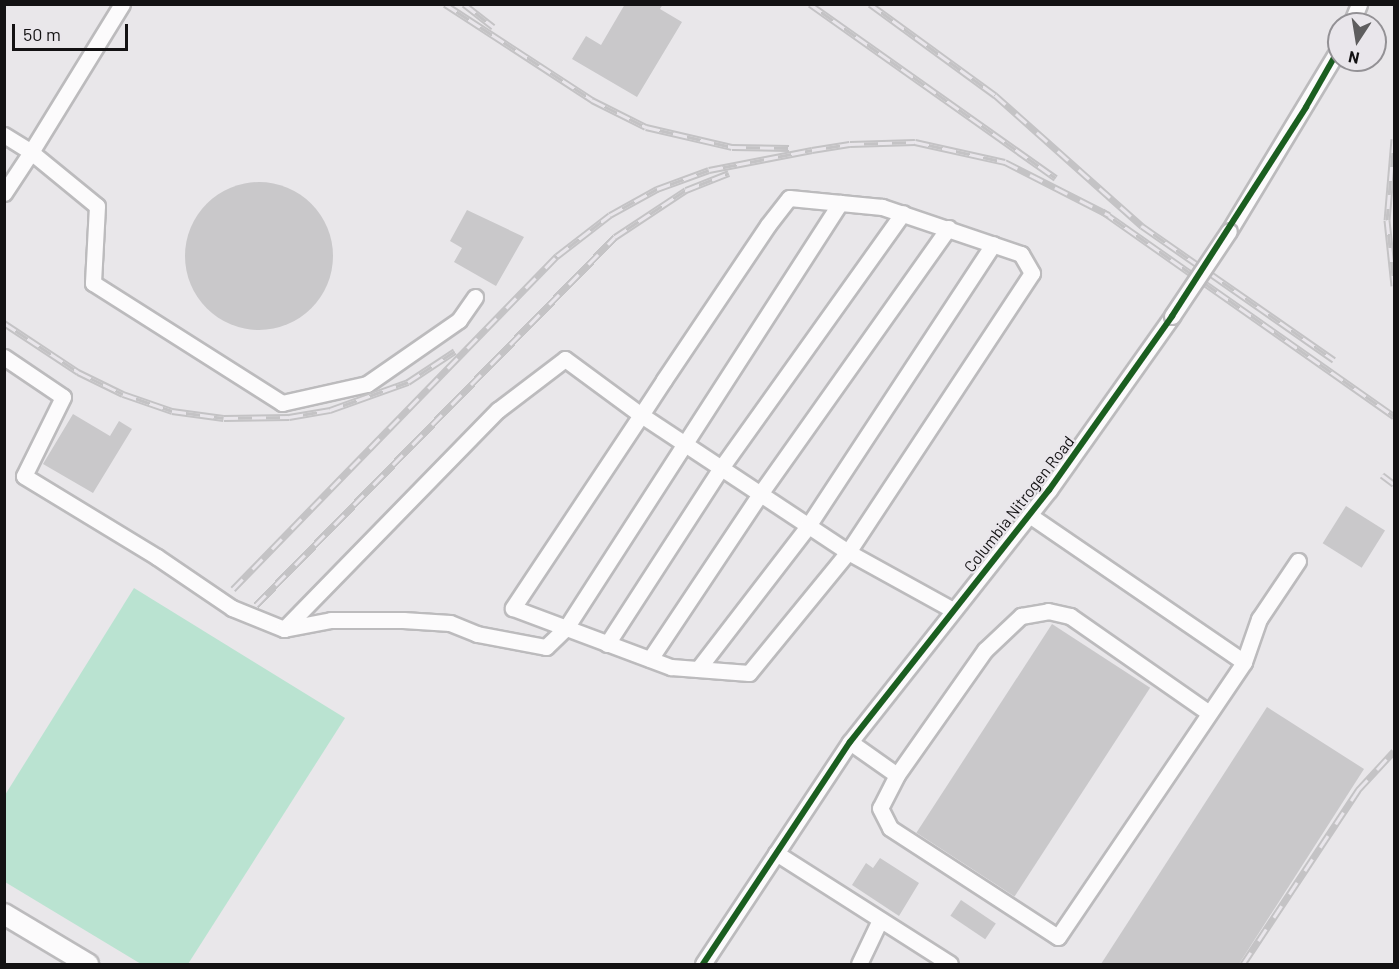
<!DOCTYPE html>
<style>
body{margin:0}
#map{position:relative;width:1399px;height:969px;overflow:hidden;background:#e9e7ea;font-family:Barlow,sans-serif}
div>[style]{position:absolute}
.green>*{inset:0;background:#bae3d1}
.building>*{inset:0;background:#c9c8ca;transform-origin:0 0}
.round{border-radius:50%}
.roads{filter:drop-shadow(2px 0 #bcbbbd) drop-shadow(-2px 0 #bcbbbd) drop-shadow(0 2px #bcbbbd) drop-shadow(0 -2px #bcbbbd)}
.minor>*{height:15px;margin:-7.5px;padding:0 7.5px;transform-origin:7.5px;border-radius:7.5px;background:#fcfbfc}
.major>*{height:20px;margin:-10px;padding:0 10px;transform-origin:10px;border-radius:10px;background:#fcfbfc}
.rail>*{height:7px;margin-top:-3.5px;transform-origin:0;background:repeating-linear-gradient(90deg,#e9e6eb 0 14px,#c4c3c5 0 28px);box-sizing:border-box;border-block:2px solid #c4c3c5}
.bridges{filter:drop-shadow(2px 0 #bcbbbd) drop-shadow(-2px 0 #bcbbbd) drop-shadow(0 2px #bcbbbd) drop-shadow(0 -2px #bcbbbd)}
.minor-bridge>*{height:15px;margin:-7.5px;padding:0 7.5px;transform-origin:7.5px;border-radius:7.5px;background:#fcfbfc}
.cycleway>*{height:6px;margin:-3px;padding:0 3px;transform-origin:3px;border-radius:3px;background:#1b5e20}
span{translate:-50% -50%;white-space:nowrap;text-align:center;line-height:1.15;-webkit-text-stroke:4.5px #e9e6eb;paint-order:stroke}
.street-label{font-size:16px;color:#131213}
.frame{position:absolute;inset:0;border:6px solid #131213;pointer-events:none}
.north{position:absolute;left:1327px;top:12px;width:60px;height:60px;box-sizing:border-box;background:#e9e6eb;border:2px solid #939195;border-radius:50%;rotate:192deg;font-size:16px;font-weight:700;line-height:24px;text-align:center;color:#131213}
.north::after{content:'';display:block;margin:auto;width:21px;height:27px;background:#5e5d5e;clip-path:polygon(50% 0,100% 100%,50% 72%,0 100%)}
.scale{position:absolute;left:12px;top:24px;width:116px;height:27px;box-sizing:border-box;border:3px solid #131213;border-top:0;padding-left:8px;font-size:18px;line-height:21px;white-space:nowrap;color:#131213;-webkit-text-stroke:4px #e9e6eb;paint-order:stroke}
</style>
<div id="map">
<div class="green">
<i style="clip-path:polygon(134px 588px,345px 718px,188px 964px,141px 964px,5px 882px,5px 795px)"></i>
</div>
<div class="building">
<i style="clip-path:polygon(625px 4px,663px 4px,660px 9px,682px 22px,637px 97px,572px 59px,586px 36px,601px 45px)"></i>
<i class="round" style="left:185px;top:182px;width:148px;height:148px"></i>
<i style="clip-path:polygon(467px 210px,524px 237px,496px 286px,454px 262px,462px 248px,450px 241px)"></i>
<i style="clip-path:polygon(73px 414px,110px 436px,119px 421px,132px 429px,93px 493px,43px 464px)"></i>
<i style="left:1346px;top:506px;width:46px;height:44px;rotate:32deg"></i>
<i style="left:1052px;top:624px;width:117px;height:249px;rotate:33deg"></i>
<i style="clip-path:polygon(1267px 707px,1364px 769px,1239px 964px,1101px 964px)"></i>
<i style="clip-path:polygon(880px 858px,919px 883px,899px 916px,852px 885px,866px 863px,873px 868px)"></i>
<i style="left:961px;top:900px;width:42px;height:19px;rotate:34deg"></i>
</div>
<div class="roads">
<div class="minor">
<i style="left:1351px;top:24px;width:22px;rotate:-68deg"></i>
<i style="left:4px;top:135px;width:32px;rotate:32deg"></i>
<i style="left:31px;top:152px;width:174px;rotate:-58.4deg"></i>
<i style="left:4px;top:193px;width:49px;rotate:-56.6deg"></i>
<i style="left:31px;top:152px;width:85px;rotate:39.3deg"></i>
<i style="left:97px;top:206px;width:77px;rotate:93deg"></i>
<i style="left:93px;top:283px;width:224px;rotate:32.4deg"></i>
<i style="left:282px;top:403px;width:87px;rotate:-12.6deg"></i>
<i style="left:367px;top:384px;width:112px;rotate:-34.8deg"></i>
<i style="left:459px;top:320px;width:28px;rotate:-55deg"></i>
<i style="left:1229px;top:231px;width:213px;rotate:-58.9deg"></i>
<i style="left:4px;top:357px;width:71px;rotate:34.1deg"></i>
<i style="left:63px;top:397px;width:88px;rotate:116.3deg"></i>
<i style="left:24px;top:476px;width:156px;rotate:31.3deg"></i>
<i style="left:157px;top:557px;width:91px;rotate:34.2deg"></i>
<i style="left:232px;top:608px;width:56px;rotate:22deg"></i>
<i style="left:284px;top:629px;width:306px;rotate:-45.7deg"></i>
<i style="left:498px;top:410px;width:84px;rotate:-37.3deg"></i>
<i style="left:565px;top:359px;width:94px;rotate:36.4deg"></i>
<i style="left:641px;top:415px;width:248px;rotate:33.5deg"></i>
<i style="left:848px;top:552px;width:334px;rotate:-56.6deg"></i>
<i style="left:1032px;top:273px;width:22px;rotate:-120deg"></i>
<i style="left:1021px;top:254px;width:147px;rotate:-161.3deg"></i>
<i style="left:882px;top:207px;width:93px;rotate:-174.5deg"></i>
<i style="left:789px;top:198px;width:34px;rotate:128deg"></i>
<i style="left:768px;top:225px;width:187px;rotate:123.9deg"></i>
<i style="left:664px;top:380px;width:42px;rotate:123.3deg"></i>
<i style="left:641px;top:415px;width:232px;rotate:123.6deg"></i>
<i style="left:513px;top:608px;width:169px;rotate:20.5deg"></i>
<i style="left:671px;top:667px;width:78px;rotate:4.4deg"></i>
<i style="left:749px;top:673px;width:156px;rotate:-50.7deg"></i>
<i style="left:848px;top:552px;width:120px;rotate:28.9deg"></i>
<i style="left:284px;top:629px;width:48px;rotate:-10.8deg"></i>
<i style="left:331px;top:620px;width:72px"></i>
<i style="left:403px;top:620px;width:47px;rotate:3.7deg"></i>
<i style="left:450px;top:623px;width:29px;rotate:22deg"></i>
<i style="left:477px;top:634px;width:70px;rotate:10.7deg"></i>
<i style="left:546px;top:647px;width:28px;rotate:-44deg"></i>
<i style="left:566px;top:628px;width:506px;rotate:-57.19deg"></i>
<i style="left:607px;top:644px;width:210px;rotate:-57.1deg"></i>
<i style="left:721px;top:468px;width:313px;rotate:-54.5deg"></i>
<i style="left:650px;top:659px;width:198px;rotate:-56.3deg"></i>
<i style="left:760px;top:494px;width:326px;rotate:-54.7deg"></i>
<i style="left:1244px;top:662px;width:46px;rotate:-70.8deg"></i>
<i style="left:1259px;top:619px;width:70px;rotate:-56.1deg"></i>
<i style="left:698px;top:669px;width:180px;rotate:-52.4deg"></i>
<i style="left:808px;top:526px;width:337px;rotate:-56.7deg"></i>
<i style="left:850px;top:742px;width:57px;rotate:35.1deg"></i>
<i style="left:897px;top:775px;width:153px;rotate:-54.9deg"></i>
<i style="left:985px;top:650px;width:50px;rotate:-43.4deg"></i>
<i style="left:1021px;top:616px;width:27px;rotate:-10deg"></i>
<i style="left:1048px;top:611px;width:23px;rotate:13deg"></i>
<i style="left:1070px;top:616px;width:169px;rotate:34.9deg"></i>
<i style="left:897px;top:775px;width:37px;rotate:117deg"></i>
<i style="left:880px;top:808px;width:22px;rotate:63deg"></i>
<i style="left:890px;top:828px;width:200px;rotate:33deg"></i>
<i style="left:1058px;top:937px;width:332px;rotate:-55.9deg"></i>
<i style="left:1244px;top:662px;width:260px;rotate:-145.6deg"></i>
<i style="left:776px;top:853px;width:206px;rotate:32.5deg"></i>
<i style="left:703px;top:964px;width:266px;rotate:-56.5deg"></i>
<i style="left:850px;top:742px;width:321px;rotate:-51.7deg"></i>
<i style="left:1049px;top:490px;width:213px;rotate:-54.7deg"></i>
<i style="left:859px;top:964px;width:49px;rotate:-64.5deg"></i>
</div>
<div class="major">
<i style="left:4px;top:914px;width:98px;rotate:30.8deg"></i>
</div>
</div>
<div class="rail">
<i style="left:445px;top:4px;width:176px;rotate:33.1deg"></i>
<i style="left:592px;top:100px;width:60px;rotate:26.6deg"></i>
<i style="left:646px;top:127px;width:88px;rotate:13.1deg"></i>
<i style="left:732px;top:147px;width:57px;rotate:1deg"></i>
<i style="left:464px;top:4px;width:37px;rotate:38deg"></i>
<i style="left:810px;top:4px;width:301px;rotate:35.3deg"></i>
<i style="left:870px;top:4px;width:155px;rotate:36.1deg"></i>
<i style="left:995px;top:95px;width:197px;rotate:41.7deg"></i>
<i style="left:1142px;top:226px;width:234px;rotate:34.9deg"></i>
<i style="left:1394px;top:139px;width:81px;rotate:94.9deg"></i>
<i style="left:1387px;top:220px;width:66px;rotate:83.9deg"></i>
<i style="left:1102px;top:211px;width:357px;rotate:35.1deg"></i>
<i style="left:4px;top:323px;width:89px;rotate:33.5deg"></i>
<i style="left:78px;top:372px;width:50px;rotate:26.1deg"></i>
<i style="left:123px;top:394px;width:52px;rotate:19.1deg"></i>
<i style="left:172px;top:411px;width:52px;rotate:7.7deg"></i>
<i style="left:224px;top:418px;width:65px;rotate:-0.9deg"></i>
<i style="left:289px;top:417px;width:42px;rotate:-9.7deg"></i>
<i style="left:330px;top:410px;width:83px;rotate:-19.7deg"></i>
<i style="left:408px;top:382px;width:56px;rotate:-33.4deg"></i>
<i style="left:1382px;top:475px;width:15px;rotate:37deg"></i>
<i style="left:233px;top:589px;width:465px;rotate:-45.8deg"></i>
<i style="left:557px;top:256px;width:67px;rotate:-37.7deg"></i>
<i style="left:610px;top:215px;width:54px;rotate:-29deg"></i>
<i style="left:657px;top:189px;width:55px;rotate:-20.1deg"></i>
<i style="left:709px;top:170px;width:105px;rotate:-11deg"></i>
<i style="left:812px;top:150px;width:38px;rotate:-9deg"></i>
<i style="left:850px;top:144px;width:65px;rotate:-1.8deg"></i>
<i style="left:915px;top:142px;width:92px;rotate:12.5deg"></i>
<i style="left:1005px;top:162px;width:117px;rotate:27deg"></i>
<i style="left:256px;top:605px;width:514px;rotate:-45.71deg"></i>
<i style="left:615px;top:237px;width:85px;rotate:-33.5deg"></i>
<i style="left:686px;top:190px;width:46px;rotate:-21.6deg"></i>
<i style="left:1243px;top:964px;width:209px;rotate:-56.5deg"></i>
<i style="left:1358px;top:790px;width:53px;rotate:-47.3deg"></i>
</div>
<div class="bridges">
<div class="minor-bridge">
<i style="left:1172px;top:316px;width:102px;rotate:-56.2deg"></i>
</div>
</div>
<div class="cycleway">
<i style="left:703px;top:964px;width:266px;rotate:-56.5deg"></i>
<i style="left:850px;top:742px;width:321px;rotate:-51.7deg"></i>
<i style="left:1049px;top:490px;width:213px;rotate:-54.7deg"></i>
<i style="left:1172px;top:316px;width:248px;rotate:-57.3deg"></i>
<i style="left:1306px;top:107px;width:67px;rotate:-60.4deg"></i>
</div>
<div class="street-label">
<span style="left:1019px;top:504px;rotate:-52deg">Columbia Nitrogen Road</span>
</div>
<div class="frame"></div>
<div class="north">N</div>
<div class="scale">50 m</div>
</div>
